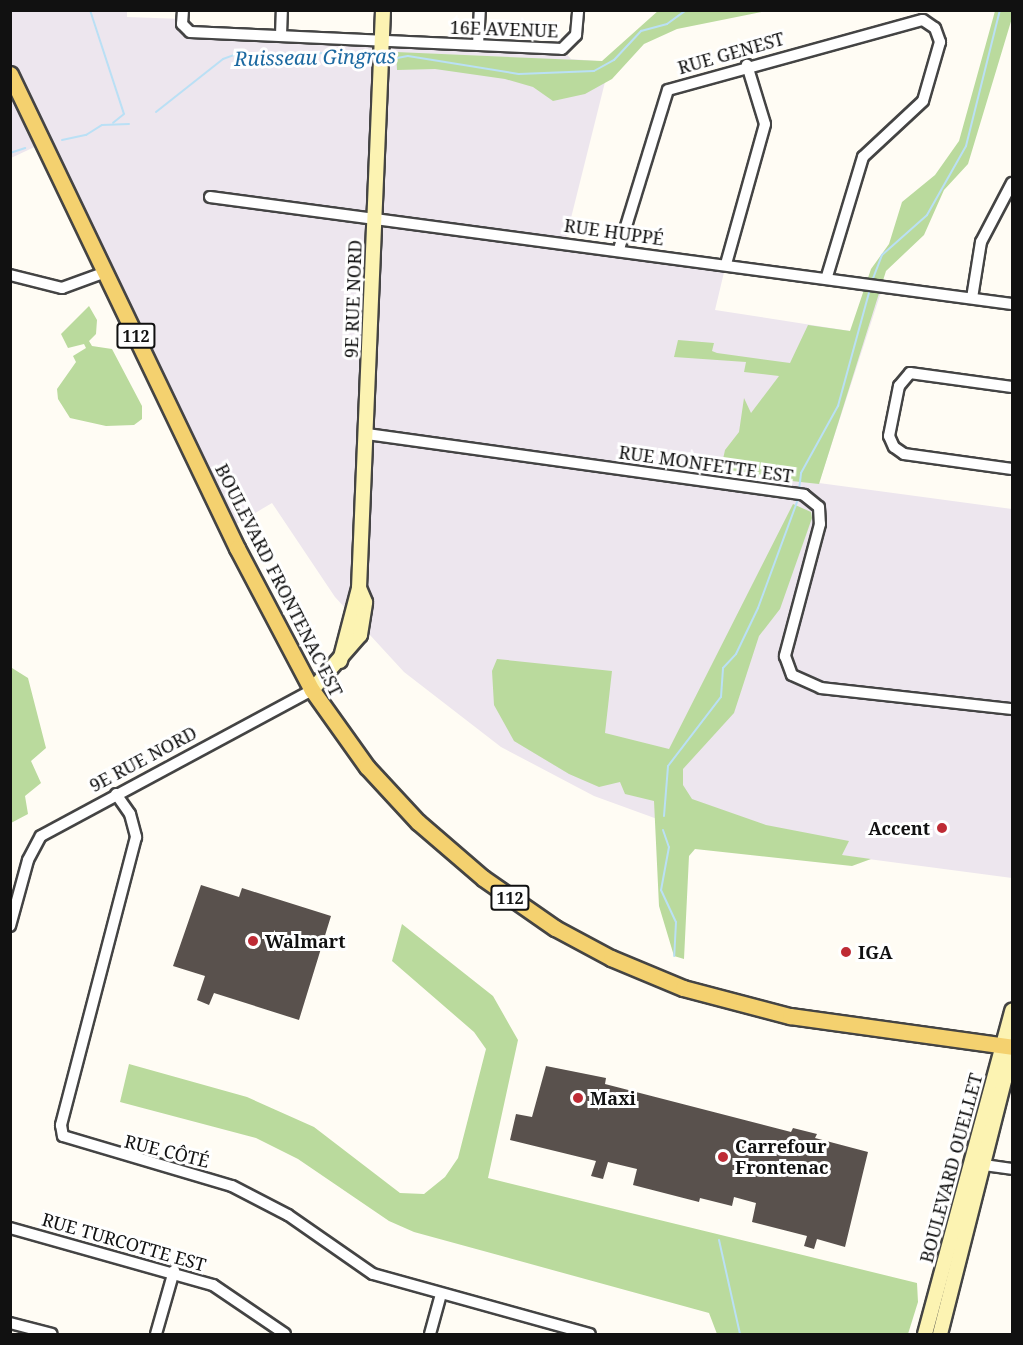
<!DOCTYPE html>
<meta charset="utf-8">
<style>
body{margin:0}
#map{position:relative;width:1023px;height:1345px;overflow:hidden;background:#fffcf4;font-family:"Noto Serif",serif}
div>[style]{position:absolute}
.industrial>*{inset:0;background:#ede6ee}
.forest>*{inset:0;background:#bada9d}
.stream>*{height:2px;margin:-1px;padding:0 1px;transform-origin:1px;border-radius:1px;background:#bae0f5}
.building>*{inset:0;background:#59514d}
.roads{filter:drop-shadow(2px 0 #444) drop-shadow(-2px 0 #444) drop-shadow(0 2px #444) drop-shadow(0 -2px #444)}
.street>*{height:10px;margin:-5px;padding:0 5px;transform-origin:5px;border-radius:5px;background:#fff}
.secondary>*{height:14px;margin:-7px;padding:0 7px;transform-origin:7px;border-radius:7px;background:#fcf3b2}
.primary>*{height:15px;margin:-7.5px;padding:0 7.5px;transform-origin:7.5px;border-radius:7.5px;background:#f4d16f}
.dots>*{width:16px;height:16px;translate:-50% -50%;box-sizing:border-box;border:3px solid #fff;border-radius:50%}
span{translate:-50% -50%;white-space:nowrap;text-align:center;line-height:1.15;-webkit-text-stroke:6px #fff;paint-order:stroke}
.shield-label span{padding:2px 4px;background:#fff;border:2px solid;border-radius:4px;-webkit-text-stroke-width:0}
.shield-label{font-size:16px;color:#111;font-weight:700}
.street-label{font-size:18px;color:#111}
.poi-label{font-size:18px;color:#111;font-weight:700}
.right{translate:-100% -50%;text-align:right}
.left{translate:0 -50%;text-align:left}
.water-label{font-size:20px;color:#1c69a1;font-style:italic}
.frame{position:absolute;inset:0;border:12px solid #111;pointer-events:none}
</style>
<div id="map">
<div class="industrial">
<i style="clip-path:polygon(10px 11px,127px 11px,127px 17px,183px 19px,183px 28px,562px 49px,571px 59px,610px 62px,565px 242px,726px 264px,715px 310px,850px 331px,883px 286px,819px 483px,1012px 509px,1012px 878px,785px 848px,671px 824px,594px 796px,501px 747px,404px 672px,335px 597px,272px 503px,228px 529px,43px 143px,11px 158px)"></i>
</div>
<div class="forest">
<i style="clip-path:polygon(659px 10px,767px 11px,677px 29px,644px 44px,612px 79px,585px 94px,553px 101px,533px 87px,505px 79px,435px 69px,397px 70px,396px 52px,602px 61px)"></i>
<i style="clip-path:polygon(995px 11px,1012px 11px,1012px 18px,968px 164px,944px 190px,924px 235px,886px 271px,819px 484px,720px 473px,725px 450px,739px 432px,744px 398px,751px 413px,779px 376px,744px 372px,746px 362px,674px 357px,678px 340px,714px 343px,712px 351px,717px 353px,790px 363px,808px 325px,850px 331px,871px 269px,889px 244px,902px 202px,935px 175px,959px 141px)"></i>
<i style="clip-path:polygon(89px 306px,97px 320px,96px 334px,89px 341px,92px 346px,112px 349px,142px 406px,142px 419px,134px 425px,106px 426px,70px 418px,58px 399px,57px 389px,76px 362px,73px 356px,86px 348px,84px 344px,68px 348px,61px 334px)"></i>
<i style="clip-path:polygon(793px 504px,811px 512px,812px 518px,780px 609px,759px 636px,734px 713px,683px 769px,683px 785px,692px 799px,766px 825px,849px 841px,842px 855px,871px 859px,852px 866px,695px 849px,689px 856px,684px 959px,674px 956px,659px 906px,654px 801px,625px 794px,620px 782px,599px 787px,569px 774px,514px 741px,494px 705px,492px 671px,497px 659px,612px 671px,605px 733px,669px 749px)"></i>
<i style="clip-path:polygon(12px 668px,28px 678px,46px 748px,31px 761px,41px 783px,25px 796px,28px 814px,11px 823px)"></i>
<i style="clip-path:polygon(402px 924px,493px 996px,518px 1040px,488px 1178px,917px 1283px,918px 1302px,908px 1334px,717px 1334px,709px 1313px,414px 1232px,389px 1221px,298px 1159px,256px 1138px,120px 1102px,129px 1064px,247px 1097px,314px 1127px,400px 1193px,424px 1194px,445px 1177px,458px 1158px,486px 1049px,474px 1032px,392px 961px)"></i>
</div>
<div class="stream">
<i style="left:90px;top:10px;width:109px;rotate:71.9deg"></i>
<i style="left:124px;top:114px;width:14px;rotate:141deg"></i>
<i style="left:387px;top:60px;width:21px;rotate:-11deg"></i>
<i style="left:408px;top:56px;width:112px;rotate:9.2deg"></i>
<i style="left:519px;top:74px;width:75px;rotate:-2.3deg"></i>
<i style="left:594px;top:71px;width:23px;rotate:-29deg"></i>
<i style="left:614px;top:60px;width:40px;rotate:-47deg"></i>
<i style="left:641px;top:31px;width:27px;rotate:-15deg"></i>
<i style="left:667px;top:24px;width:24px;rotate:-36deg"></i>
<i style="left:156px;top:112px;width:85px;rotate:-38.3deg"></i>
<i style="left:223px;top:59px;width:12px;rotate:-20deg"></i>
<i style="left:234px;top:55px;width:100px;rotate:-1.1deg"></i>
<i style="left:334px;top:53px;width:41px;rotate:8.3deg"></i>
<i style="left:62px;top:140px;width:25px;rotate:-12deg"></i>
<i style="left:86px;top:135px;width:19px;rotate:-32deg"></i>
<i style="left:102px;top:125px;width:27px;rotate:-2deg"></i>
<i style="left:10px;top:153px;width:16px;rotate:-18deg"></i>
<i style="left:872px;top:281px;width:28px;rotate:-69deg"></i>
<i style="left:882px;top:255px;width:60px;rotate:-41.6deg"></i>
<i style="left:927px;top:215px;width:79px;rotate:-60.5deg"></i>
<i style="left:966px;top:146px;width:140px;rotate:-76deg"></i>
<i style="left:799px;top:490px;width:17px;rotate:-83deg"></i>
<i style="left:801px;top:473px;width:77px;rotate:-61.1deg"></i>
<i style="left:838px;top:406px;width:121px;rotate:-74.7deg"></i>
<i style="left:664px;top:816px;width:50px;rotate:-85.4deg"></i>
<i style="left:668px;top:766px;width:87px;rotate:-52.5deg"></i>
<i style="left:721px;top:697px;width:29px;rotate:-86deg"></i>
<i style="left:723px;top:668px;width:19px;rotate:-47deg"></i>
<i style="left:736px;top:654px;width:51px;rotate:-64.4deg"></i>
<i style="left:758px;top:608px;width:116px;rotate:-69.8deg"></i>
<i style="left:663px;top:830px;width:18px;rotate:71deg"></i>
<i style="left:669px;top:847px;width:44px;rotate:100.5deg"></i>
<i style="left:661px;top:890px;width:35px;rotate:65deg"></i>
<i style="left:676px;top:922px;width:34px;rotate:93deg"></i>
<i style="left:719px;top:1240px;width:96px;rotate:77.4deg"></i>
</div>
<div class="building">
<i style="clip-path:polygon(201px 885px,239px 897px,242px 888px,331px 916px,299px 1020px,214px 993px,209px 1005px,197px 1000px,205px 976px,173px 966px)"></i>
<i style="clip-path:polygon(546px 1066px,606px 1078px,605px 1084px,791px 1132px,793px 1128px,817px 1134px,815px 1138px,868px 1152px,845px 1247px,817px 1239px,814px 1249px,804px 1246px,807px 1236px,752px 1222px,756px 1203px,734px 1197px,732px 1206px,700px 1198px,699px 1202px,633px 1185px,637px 1169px,608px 1162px,603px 1179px,591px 1176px,596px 1161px,510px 1140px,516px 1114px,532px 1117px)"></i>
</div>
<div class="roads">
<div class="street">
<i style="left:183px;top:10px;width:14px;rotate:94deg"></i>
<i style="left:182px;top:24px;width:11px;rotate:45deg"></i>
<i style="left:190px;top:32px;width:372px;rotate:2.6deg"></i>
<i style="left:562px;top:49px;width:20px;rotate:-45deg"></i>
<i style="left:576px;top:35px;width:25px;rotate:-85deg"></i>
<i style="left:281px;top:35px;width:25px;rotate:-88deg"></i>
<i style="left:478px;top:45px;width:35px;rotate:-87deg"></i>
<i style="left:210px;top:197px;width:809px;rotate:7.6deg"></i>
<i style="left:619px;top:249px;width:166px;rotate:-72.9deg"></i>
<i style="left:668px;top:90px;width:264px;rotate:-15.4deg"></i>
<i style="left:923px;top:20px;width:14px;rotate:34deg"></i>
<i style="left:935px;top:28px;width:15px;rotate:70deg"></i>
<i style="left:940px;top:42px;width:61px;rotate:106.1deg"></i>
<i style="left:923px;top:101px;width:82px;rotate:137deg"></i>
<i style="left:863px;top:157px;width:124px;rotate:106.8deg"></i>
<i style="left:726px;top:264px;width:145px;rotate:-74.4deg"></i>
<i style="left:765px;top:124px;width:62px;rotate:-107deg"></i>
<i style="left:10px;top:275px;width:54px;rotate:14deg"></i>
<i style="left:62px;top:288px;width:47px;rotate:-20deg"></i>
<i style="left:972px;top:298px;width:57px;rotate:-80.9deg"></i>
<i style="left:981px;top:242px;width:67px;rotate:-62.3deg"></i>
<i style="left:1012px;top:387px;width:103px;rotate:-172.2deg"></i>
<i style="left:910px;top:373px;width:17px;rotate:130deg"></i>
<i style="left:899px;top:386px;width:51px;rotate:101.3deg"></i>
<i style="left:889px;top:436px;width:12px;rotate:66deg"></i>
<i style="left:894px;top:447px;width:12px;rotate:35deg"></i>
<i style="left:904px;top:454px;width:109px;rotate:7.9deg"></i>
<i style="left:367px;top:434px;width:441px;rotate:7.9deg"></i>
<i style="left:804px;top:495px;width:19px;rotate:39deg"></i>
<i style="left:819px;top:507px;width:17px;rotate:87deg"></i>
<i style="left:820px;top:524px;width:137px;rotate:104.9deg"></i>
<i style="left:785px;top:656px;width:20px;rotate:70deg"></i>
<i style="left:792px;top:675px;width:32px;rotate:24deg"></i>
<i style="left:821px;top:688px;width:192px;rotate:6.3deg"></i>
<i style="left:116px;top:794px;width:24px;rotate:55deg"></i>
<i style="left:130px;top:814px;width:24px;rotate:75deg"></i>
<i style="left:136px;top:837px;width:298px;rotate:104.6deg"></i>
<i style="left:61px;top:1125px;width:11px;rotate:80deg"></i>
<i style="left:63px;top:1136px;width:176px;rotate:16.5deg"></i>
<i style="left:232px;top:1186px;width:63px;rotate:27.4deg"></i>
<i style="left:288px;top:1215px;width:103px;rotate:34.8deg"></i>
<i style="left:373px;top:1274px;width:225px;rotate:15.5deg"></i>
<i style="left:10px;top:926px;width:68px;rotate:-74.7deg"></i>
<i style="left:28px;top:860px;width:27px;rotate:-62deg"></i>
<i style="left:41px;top:836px;width:308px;rotate:-28.3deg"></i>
<i style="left:977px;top:1164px;width:35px;rotate:8deg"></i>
<i style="left:10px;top:1228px;width:211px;rotate:15.7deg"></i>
<i style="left:213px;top:1285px;width:87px;rotate:34.2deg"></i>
<i style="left:10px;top:1323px;width:43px;rotate:14.7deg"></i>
<i style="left:156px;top:1334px;width:66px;rotate:-74.1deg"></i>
<i style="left:430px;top:1334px;width:41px;rotate:-74.6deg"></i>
</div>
<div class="secondary">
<i style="left:340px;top:661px;width:75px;rotate:-75.4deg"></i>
<i style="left:359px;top:588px;width:578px;rotate:-87.62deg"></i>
<i style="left:312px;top:690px;width:73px;rotate:-48.9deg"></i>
<i style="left:360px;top:635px;width:33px;rotate:-81deg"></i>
<i style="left:365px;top:602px;width:15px;rotate:-113deg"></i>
<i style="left:925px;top:1334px;width:335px;rotate:-74.9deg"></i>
<i style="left:940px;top:1334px;width:293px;rotate:-75.8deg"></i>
</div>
<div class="primary">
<i style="left:10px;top:74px;width:526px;rotate:64.41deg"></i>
<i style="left:237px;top:548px;width:161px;rotate:62.2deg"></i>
<i style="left:312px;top:690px;width:95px;rotate:54.5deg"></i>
<i style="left:367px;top:767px;width:75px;rotate:47.2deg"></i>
<i style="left:418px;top:822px;width:86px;rotate:40.7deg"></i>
<i style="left:483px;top:878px;width:88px;rotate:34.8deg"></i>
<i style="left:555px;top:928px;width:64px;rotate:28.2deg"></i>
<i style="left:611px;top:958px;width:78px;rotate:22.6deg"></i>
<i style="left:683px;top:988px;width:111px;rotate:14.7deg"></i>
<i style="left:790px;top:1016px;width:224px;rotate:7.9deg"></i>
</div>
</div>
<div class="dots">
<i style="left:942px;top:828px;background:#be2b35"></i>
<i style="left:253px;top:941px;background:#be2b35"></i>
<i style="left:846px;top:952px;background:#be2b35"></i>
<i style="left:578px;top:1098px;background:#be2b35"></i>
<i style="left:723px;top:1157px;background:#be2b35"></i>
</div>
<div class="shield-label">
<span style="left:136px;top:336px">112</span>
<span style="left:510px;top:898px">112</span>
</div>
<div class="street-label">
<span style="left:504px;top:29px;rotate:2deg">16E AVENUE</span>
<span style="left:731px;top:53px;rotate:-16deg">RUE GENEST</span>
<span style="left:614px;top:232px;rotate:8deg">RUE HUPPÉ</span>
<span style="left:353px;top:299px;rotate:-88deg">9E RUE NORD</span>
<span style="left:706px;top:464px;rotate:8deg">RUE MONFETTE EST</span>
<span style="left:279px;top:580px;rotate:63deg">BOULEVARD FRONTENAC EST</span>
<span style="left:143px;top:759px;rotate:-28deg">9E RUE NORD</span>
<span style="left:167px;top:1151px;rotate:14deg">RUE CÔTÉ</span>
<span style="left:951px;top:1168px;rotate:-75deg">BOULEVARD OUELLET</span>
<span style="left:124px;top:1242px;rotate:16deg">RUE TURCOTTE EST</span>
</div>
<div class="poi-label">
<span class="right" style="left:930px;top:828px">Accent</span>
<span class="left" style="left:265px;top:941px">Walmart</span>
<span class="left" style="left:858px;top:952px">IGA</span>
<span class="left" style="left:590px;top:1098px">Maxi</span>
<span class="left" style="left:735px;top:1157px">Carrefour<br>Frontenac</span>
</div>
<div class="water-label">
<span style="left:315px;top:57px;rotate:-1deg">Ruisseau Gingras</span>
</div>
<div class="frame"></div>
</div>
